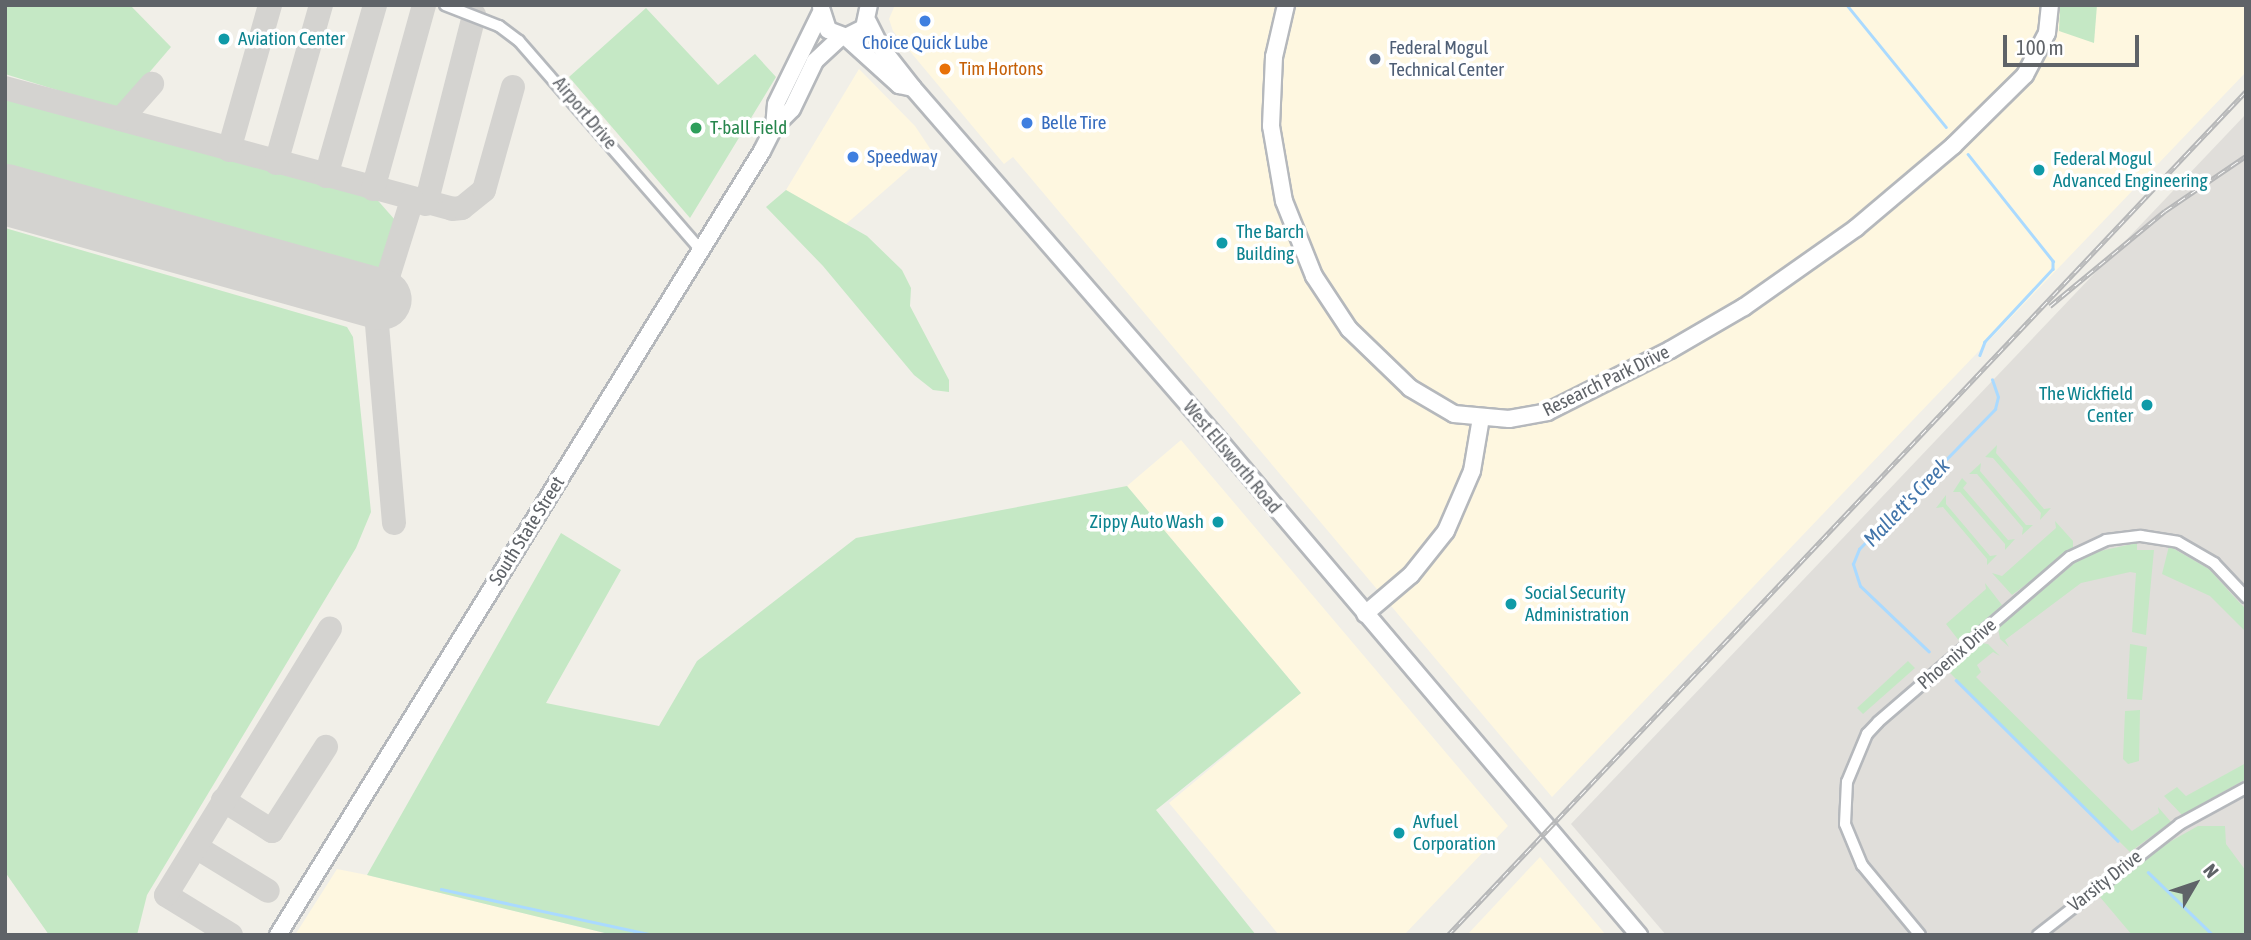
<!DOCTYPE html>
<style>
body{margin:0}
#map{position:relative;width:2251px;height:940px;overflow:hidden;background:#f1efe8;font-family:"Asap Condensed",sans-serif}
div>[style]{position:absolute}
.commercial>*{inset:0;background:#fef7e0}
.industrial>*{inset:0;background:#e0deda}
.green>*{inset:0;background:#c5e8c5}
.stream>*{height:2.5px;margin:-1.25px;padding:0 1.25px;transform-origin:1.25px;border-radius:1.25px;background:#aadaff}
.taxiway>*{height:24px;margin:-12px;padding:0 12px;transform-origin:12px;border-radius:12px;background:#d4d3d0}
.runway>*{height:61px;margin:-30.5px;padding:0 30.5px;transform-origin:30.5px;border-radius:30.5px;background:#d4d3d0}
.roads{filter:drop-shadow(2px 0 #b5b8bc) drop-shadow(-2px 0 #b5b8bc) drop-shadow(0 2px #b5b8bc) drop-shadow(0 -2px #b5b8bc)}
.street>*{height:10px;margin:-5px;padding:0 5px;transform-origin:5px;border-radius:5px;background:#fff}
.secondary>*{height:16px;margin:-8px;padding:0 8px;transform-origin:8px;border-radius:8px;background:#fff}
.rail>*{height:5px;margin-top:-2.5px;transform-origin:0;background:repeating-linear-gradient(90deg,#fff 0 8px,#b6b7b8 0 16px);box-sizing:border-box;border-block:2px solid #b6b7b8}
.dots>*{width:19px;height:19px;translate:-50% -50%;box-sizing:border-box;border:4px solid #fff;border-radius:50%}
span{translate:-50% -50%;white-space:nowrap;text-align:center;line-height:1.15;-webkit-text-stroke:7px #fff;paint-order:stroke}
.culture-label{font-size:19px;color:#0d838f}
.left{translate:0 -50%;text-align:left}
.right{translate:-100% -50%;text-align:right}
.shop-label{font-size:19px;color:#366cbe}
.service-label{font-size:19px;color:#4e5e75}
.food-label{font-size:19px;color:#c56008}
.street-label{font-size:19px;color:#5f6368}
.leisure-label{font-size:19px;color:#27864d}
.water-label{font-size:21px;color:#4174aa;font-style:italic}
.frame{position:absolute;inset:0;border:7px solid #5f6368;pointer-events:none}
.north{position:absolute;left:2160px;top:849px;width:70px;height:70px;-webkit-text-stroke:5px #fff;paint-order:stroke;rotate:51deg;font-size:19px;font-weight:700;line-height:28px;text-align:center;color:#5f6368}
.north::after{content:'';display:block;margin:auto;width:24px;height:32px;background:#5f6368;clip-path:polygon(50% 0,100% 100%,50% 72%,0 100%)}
.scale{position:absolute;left:2003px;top:35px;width:136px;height:32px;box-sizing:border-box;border:4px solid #5f6368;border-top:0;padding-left:9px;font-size:21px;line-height:24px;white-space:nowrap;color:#5f6368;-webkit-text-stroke:5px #fff;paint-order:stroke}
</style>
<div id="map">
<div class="commercial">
<i style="clip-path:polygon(895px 5px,2246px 5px,2246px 72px,1552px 797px,1013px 157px,1004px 164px,893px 31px,889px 19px)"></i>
<i style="clip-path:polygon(859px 69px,915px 126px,931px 150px,845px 225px,786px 190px)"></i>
<i style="clip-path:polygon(1181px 440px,1508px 826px,1404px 935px,1279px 935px,1169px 803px,1301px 693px,1127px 486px)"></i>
<i style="clip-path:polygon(1540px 857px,1606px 935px,1467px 935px)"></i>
<i style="clip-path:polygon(337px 869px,367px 875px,613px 935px,295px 935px)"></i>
</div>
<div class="industrial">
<i style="clip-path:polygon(2246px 114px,2246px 935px,1666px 935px,1571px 824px)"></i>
</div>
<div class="green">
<i style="clip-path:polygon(5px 5px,130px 5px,171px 47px,118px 109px,5px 74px)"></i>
<i style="clip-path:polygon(2060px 5px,2097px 5px,2094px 43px,2059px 31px)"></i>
<i style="clip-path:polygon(646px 8px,718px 85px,755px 54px,776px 77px,690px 218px,569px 77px)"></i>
<i style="clip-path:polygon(5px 96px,373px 195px,395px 220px,388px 265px,376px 274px,366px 274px,5px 174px)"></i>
<i style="clip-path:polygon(786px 190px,867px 236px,902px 270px,911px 288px,910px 306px,949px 380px,949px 392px,933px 390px,914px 375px,823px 266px,766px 207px)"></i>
<i style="clip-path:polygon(5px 228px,347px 327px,353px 337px,371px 512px,356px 548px,147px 895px,137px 935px,49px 935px,5px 872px)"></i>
<i style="clip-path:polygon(1997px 445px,1996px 453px,2044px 509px,2051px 508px,2040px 520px,2041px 513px,1993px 458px,1985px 457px)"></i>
<i style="clip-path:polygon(1981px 463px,1980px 471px,2026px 525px,2033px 525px,2022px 535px,2023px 528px,1977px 474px,1969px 474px)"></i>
<i style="clip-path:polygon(1962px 478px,1967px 483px,1963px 488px,2008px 540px,2015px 539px,2005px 550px,2005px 544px,1960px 492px,1953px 492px)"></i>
<i style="clip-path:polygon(1127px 486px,1301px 693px,1156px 810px,1256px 935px,613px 935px,367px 875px,561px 533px,621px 570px,546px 703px,659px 726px,697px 661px,856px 538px)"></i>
<i style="clip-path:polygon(1946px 495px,1946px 504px,1990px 556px,1997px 555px,1987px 565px,1987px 559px,1943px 507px,1936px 508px)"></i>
<i style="clip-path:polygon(2055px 521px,2073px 541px,2073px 549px,2012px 595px,1992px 573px,2002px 576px,2056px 528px)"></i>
<i style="clip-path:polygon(2137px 543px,2137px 550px,2154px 550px,2146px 635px,2132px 632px,2136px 573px,2130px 572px,2081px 583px,2005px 640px,2009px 647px,2000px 639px,1998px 628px,2077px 561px,2100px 551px)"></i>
<i style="clip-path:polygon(2169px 546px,2209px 569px,2237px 600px,2246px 609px,2246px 632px,2210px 596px,2162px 574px)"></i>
<i style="clip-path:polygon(1985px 583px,2002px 605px,1960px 642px,1946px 624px,1986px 589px)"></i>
<i style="clip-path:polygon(1980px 643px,1988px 644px,2000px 656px,1993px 652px,1977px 665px,1981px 672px,1976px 677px,2132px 831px,2159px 813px,2158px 807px,2171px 822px,2130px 852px,1948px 671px)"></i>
<i style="clip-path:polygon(2130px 644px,2147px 647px,2142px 700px,2127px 699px)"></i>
<i style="clip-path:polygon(1908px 661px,1915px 668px,1863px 714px,1857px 708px)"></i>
<i style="clip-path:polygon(2140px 710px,2139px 761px,2128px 764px,2123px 759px,2125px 711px)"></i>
<i style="clip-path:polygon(2246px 763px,2246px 779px,2182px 815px,2164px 796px,2177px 787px,2186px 796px)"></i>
<i style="clip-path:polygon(2198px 826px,2225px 826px,2226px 844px,2246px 871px,2246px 935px,2132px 935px,2100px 897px,2157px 849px)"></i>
</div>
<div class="stream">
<i style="left:1847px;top:5px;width:157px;rotate:50.9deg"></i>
<i style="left:1968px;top:154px;width:137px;rotate:51.5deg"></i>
<i style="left:2053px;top:261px;width:8px;rotate:90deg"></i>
<i style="left:2053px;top:269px;width:100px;rotate:133deg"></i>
<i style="left:1985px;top:342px;width:14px;rotate:111deg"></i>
<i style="left:1929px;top:652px;width:95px;rotate:-136.3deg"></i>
<i style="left:1860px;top:586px;width:23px;rotate:-108deg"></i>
<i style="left:1853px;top:564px;width:16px;rotate:-68deg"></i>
<i style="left:1859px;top:549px;width:195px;rotate:-45.8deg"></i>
<i style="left:1995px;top:409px;width:12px;rotate:-76deg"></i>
<i style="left:1998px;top:397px;width:18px;rotate:-109deg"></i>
<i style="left:1956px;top:680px;width:228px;rotate:44.8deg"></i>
<i style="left:2148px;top:872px;width:91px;rotate:44.1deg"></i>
<i style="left:441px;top:889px;width:218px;rotate:12.2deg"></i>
</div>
<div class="taxiway">
<i style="left:5px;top:88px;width:463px;rotate:15.1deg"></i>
<i style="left:452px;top:209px;width:10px;rotate:-6deg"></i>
<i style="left:462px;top:208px;width:28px;rotate:-39deg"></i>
<i style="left:484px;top:190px;width:107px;rotate:-74.3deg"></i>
<i style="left:121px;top:119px;width:47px;rotate:-48.5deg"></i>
<i style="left:229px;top:150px;width:151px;rotate:-74.2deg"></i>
<i style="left:276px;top:163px;width:164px;rotate:-74.1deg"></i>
<i style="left:326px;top:176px;width:178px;rotate:-74deg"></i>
<i style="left:373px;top:189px;width:191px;rotate:-74.5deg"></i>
<i style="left:426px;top:204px;width:195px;rotate:-75.7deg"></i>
<i style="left:394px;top:523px;width:209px;rotate:-94.9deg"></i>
<i style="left:376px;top:315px;width:121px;rotate:-72.6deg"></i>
<i style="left:223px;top:800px;width:58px;rotate:32.3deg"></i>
<i style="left:272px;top:831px;width:100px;rotate:-57.3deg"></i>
<i style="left:196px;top:847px;width:84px;rotate:31.4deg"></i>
<i style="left:231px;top:935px;width:76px;rotate:-148.4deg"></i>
<i style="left:166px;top:895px;width:313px;rotate:-58.4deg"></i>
</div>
<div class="runway">
<i style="left:5px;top:194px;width:390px;rotate:15.6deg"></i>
</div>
<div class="roads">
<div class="street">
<i style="left:445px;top:5px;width:58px;rotate:21.3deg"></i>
<i style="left:499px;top:26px;width:25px;rotate:37deg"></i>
<i style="left:519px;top:41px;width:277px;rotate:49deg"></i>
<i style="left:1920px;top:935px;width:91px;rotate:-129.6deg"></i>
<i style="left:1862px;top:865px;width:44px;rotate:-112.5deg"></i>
<i style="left:1845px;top:824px;width:42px;rotate:-87.3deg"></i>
<i style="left:1847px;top:782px;width:52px;rotate:-67.4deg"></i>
<i style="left:1867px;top:734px;width:16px;rotate:-47deg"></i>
<i style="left:1878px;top:722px;width:253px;rotate:-40.7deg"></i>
<i style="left:2070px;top:557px;width:40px;rotate:-25deg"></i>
<i style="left:2106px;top:540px;width:35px;rotate:-7deg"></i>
<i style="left:2141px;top:536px;width:37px;rotate:9deg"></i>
<i style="left:2178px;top:542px;width:42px;rotate:30.3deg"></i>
<i style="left:2214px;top:563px;width:47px;rotate:46.7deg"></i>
<i style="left:2038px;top:935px;width:180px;rotate:-38deg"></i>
<i style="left:2180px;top:824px;width:75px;rotate:-28.6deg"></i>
</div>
<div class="secondary">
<i style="left:1286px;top:5px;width:53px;rotate:103deg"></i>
<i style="left:1274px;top:57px;width:69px;rotate:92.5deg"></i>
<i style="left:1271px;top:126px;width:76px;rotate:80.2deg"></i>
<i style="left:1284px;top:201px;width:81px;rotate:68.2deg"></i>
<i style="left:1314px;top:276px;width:64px;rotate:56.6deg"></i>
<i style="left:1349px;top:329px;width:85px;rotate:44deg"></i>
<i style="left:1410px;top:388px;width:51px;rotate:30.6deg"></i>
<i style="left:1454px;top:414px;width:55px;rotate:5.2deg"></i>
<i style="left:1509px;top:419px;width:39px;rotate:-10deg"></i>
<i style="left:1547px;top:412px;width:138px;rotate:-26.8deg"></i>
<i style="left:1670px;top:350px;width:86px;rotate:-30.2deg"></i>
<i style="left:1744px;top:307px;width:137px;rotate:-35.2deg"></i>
<i style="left:1856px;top:228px;width:127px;rotate:-40.2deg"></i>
<i style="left:1953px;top:146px;width:101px;rotate:-44.6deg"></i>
<i style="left:2025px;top:75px;width:47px;rotate:-62.4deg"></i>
<i style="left:2047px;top:33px;width:28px;rotate:-84deg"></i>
<i style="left:821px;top:8px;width:23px;rotate:72deg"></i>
<i style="left:828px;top:30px;width:19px;rotate:21deg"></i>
<i style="left:846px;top:37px;width:20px;rotate:-27deg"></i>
<i style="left:864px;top:28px;width:24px;rotate:-78deg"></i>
<i style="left:868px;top:22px;width:27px;rotate:63deg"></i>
<i style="left:880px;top:46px;width:53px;rotate:51.8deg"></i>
<i style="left:913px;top:88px;width:465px;rotate:49deg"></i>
<i style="left:1218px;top:439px;width:651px;rotate:49.68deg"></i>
<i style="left:846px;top:37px;width:72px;rotate:42.2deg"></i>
<i style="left:899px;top:85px;width:14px;rotate:12deg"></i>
<i style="left:774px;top:127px;width:25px;rotate:-45deg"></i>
<i style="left:792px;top:109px;width:53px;rotate:-64.4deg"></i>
<i style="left:815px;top:61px;width:35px;rotate:-43deg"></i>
<i style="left:1365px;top:614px;width:60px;rotate:-40.3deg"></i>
<i style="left:1411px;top:575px;width:56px;rotate:-51.5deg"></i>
<i style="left:1446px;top:531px;width:65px;rotate:-66.6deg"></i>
<i style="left:1472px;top:471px;width:54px;rotate:-80.4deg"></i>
<i style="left:278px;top:935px;width:921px;rotate:-58.31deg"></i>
<i style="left:762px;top:151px;width:27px;rotate:-63deg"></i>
<i style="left:774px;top:127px;width:23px;rotate:-85deg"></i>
<i style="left:776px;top:104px;width:100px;rotate:-63.9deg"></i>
</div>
</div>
<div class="rail">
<i style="left:2050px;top:306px;width:149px;rotate:-39.6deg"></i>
<i style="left:2165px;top:211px;width:98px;rotate:-34.2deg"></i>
<i style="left:1448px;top:935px;width:1162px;rotate:-46.6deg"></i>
</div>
<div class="dots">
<i style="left:925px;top:21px;background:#3f7fe0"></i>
<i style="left:224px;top:39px;background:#0f9aa8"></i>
<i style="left:1375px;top:59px;background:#5c6f8a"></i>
<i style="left:945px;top:69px;background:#e8710a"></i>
<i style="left:1027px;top:123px;background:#3f7fe0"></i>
<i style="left:696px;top:128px;background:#2e9e5b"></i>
<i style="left:853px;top:157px;background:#3f7fe0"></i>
<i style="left:2039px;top:170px;background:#0f9aa8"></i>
<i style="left:1222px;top:243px;background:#0f9aa8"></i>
<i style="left:2147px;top:405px;background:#0f9aa8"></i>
<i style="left:1218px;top:522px;background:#0f9aa8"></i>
<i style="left:1511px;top:604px;background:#0f9aa8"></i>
<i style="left:1399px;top:833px;background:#0f9aa8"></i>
</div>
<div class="culture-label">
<span class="left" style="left:238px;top:39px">Aviation Center</span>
<span class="left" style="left:2053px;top:170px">Federal Mogul<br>Advanced Engineering</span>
<span class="left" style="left:1236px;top:243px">The Barch<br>Building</span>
<span class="right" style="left:2133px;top:405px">The Wickfield<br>Center</span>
<span class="right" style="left:1204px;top:522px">Zippy Auto Wash</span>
<span class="left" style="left:1525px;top:604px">Social Security<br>Administration</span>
<span class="left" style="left:1413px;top:833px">Avfuel<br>Corporation</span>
</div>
<div class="shop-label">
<span style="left:925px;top:43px">Choice Quick Lube</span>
<span class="left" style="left:1041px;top:123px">Belle Tire</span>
<span class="left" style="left:867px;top:157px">Speedway</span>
</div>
<div class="service-label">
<span class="left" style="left:1389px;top:59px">Federal Mogul<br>Technical Center</span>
</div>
<div class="food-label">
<span class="left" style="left:959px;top:69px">Tim Hortons</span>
</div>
<div class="street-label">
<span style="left:585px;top:113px;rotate:50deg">Airport Drive</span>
<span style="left:1606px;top:381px;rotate:-26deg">Research Park Drive</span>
<span style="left:1232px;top:457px;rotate:50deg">West Ellsworth Road</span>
<span style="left:527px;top:531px;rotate:-58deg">South State Street</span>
<span style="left:1957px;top:654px;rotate:-41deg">Phoenix Drive</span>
<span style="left:2105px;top:881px;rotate:-38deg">Varsity Drive</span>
</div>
<div class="leisure-label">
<span class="left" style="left:710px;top:128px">T-ball Field</span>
</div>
<div class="water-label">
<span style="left:1906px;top:502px;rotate:-46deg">Mallett's Creek</span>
</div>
<div class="frame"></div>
<div class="north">N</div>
<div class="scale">100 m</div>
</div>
